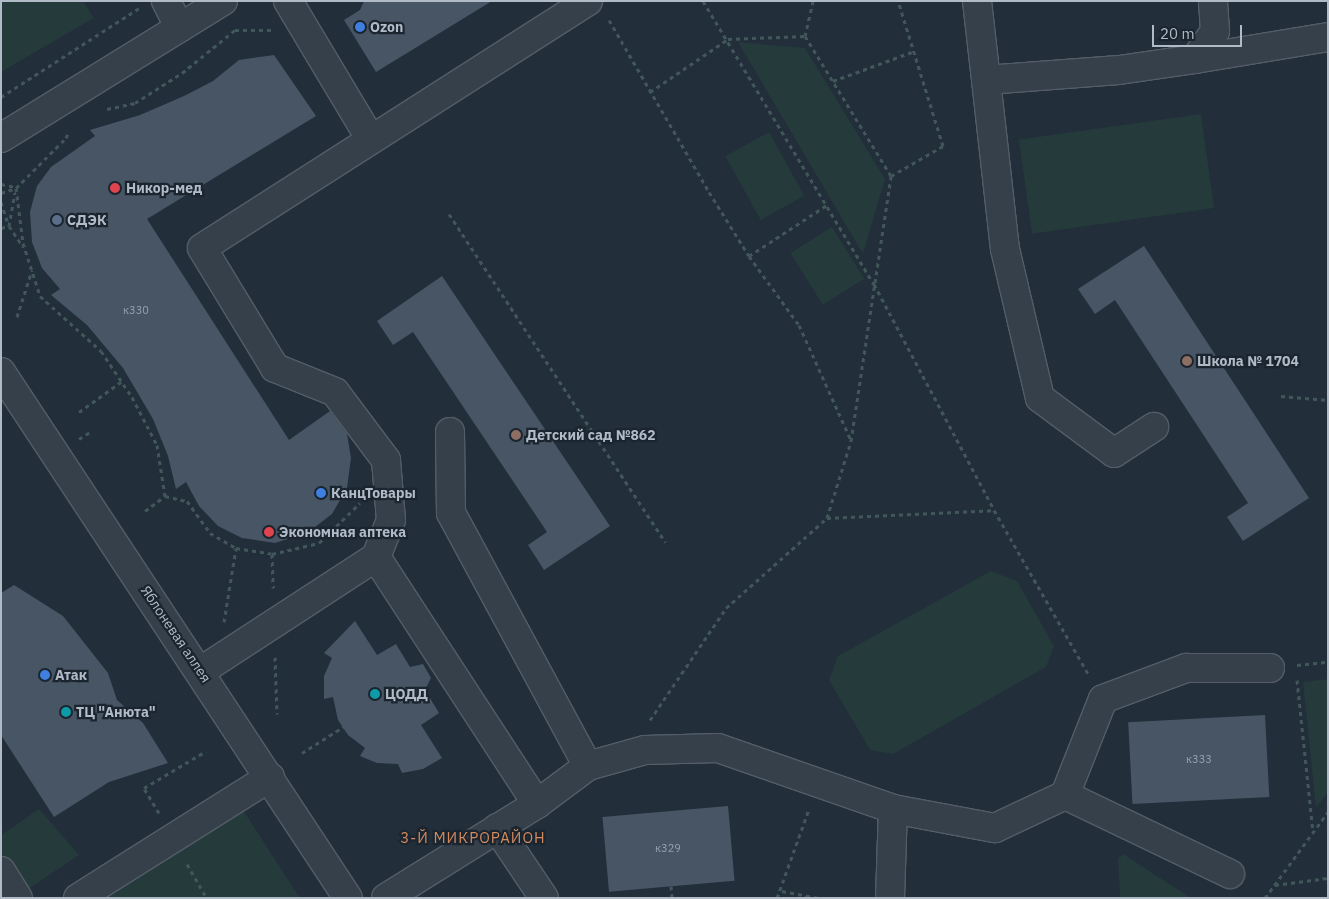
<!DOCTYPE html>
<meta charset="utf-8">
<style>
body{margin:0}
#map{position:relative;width:1329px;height:899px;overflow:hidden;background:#222e3a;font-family:"IBM Plex Sans",sans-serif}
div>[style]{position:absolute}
.green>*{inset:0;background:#243a3b;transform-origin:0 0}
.building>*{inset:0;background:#485564;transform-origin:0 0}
.path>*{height:3px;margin-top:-1.5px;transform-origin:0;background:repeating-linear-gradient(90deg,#425759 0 4px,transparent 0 8px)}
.roads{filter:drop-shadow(1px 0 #545d68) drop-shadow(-1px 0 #545d68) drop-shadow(0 1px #545d68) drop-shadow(0 -1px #545d68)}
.minor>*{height:28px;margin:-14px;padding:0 14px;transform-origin:14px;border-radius:14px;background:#36404b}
.dots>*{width:14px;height:14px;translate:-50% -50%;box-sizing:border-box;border:2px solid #1b252f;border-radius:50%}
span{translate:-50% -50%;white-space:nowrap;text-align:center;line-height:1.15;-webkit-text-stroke:4.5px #1b252f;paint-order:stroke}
.number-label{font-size:11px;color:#97a1ae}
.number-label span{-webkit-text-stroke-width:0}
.poi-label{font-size:14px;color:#b1bac7;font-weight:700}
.left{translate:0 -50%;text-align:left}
.street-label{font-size:14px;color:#b1bac7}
.neighbourhood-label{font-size:15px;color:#d38b5f;letter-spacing:1px}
.frame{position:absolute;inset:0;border:2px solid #b1bac7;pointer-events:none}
.scale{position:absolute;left:1152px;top:25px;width:90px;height:22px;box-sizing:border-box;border:2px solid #b1bac7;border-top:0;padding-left:6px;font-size:15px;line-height:18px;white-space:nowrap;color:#b1bac7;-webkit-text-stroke:4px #1b252f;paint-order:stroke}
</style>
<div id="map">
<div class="green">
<i style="clip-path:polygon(1px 1px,83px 1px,94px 18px,1px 72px)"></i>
<i style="clip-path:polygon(738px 42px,805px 48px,885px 179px,863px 254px)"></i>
<i style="left:1201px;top:114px;width:95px;height:184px;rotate:82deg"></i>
<i style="left:769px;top:132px;width:73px;height:50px;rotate:61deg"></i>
<i style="left:832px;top:227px;width:61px;height:49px;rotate:58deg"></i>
<i style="clip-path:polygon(991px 571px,1017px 581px,1054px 646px,1046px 667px,893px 754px,870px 750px,829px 680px,838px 656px)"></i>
<i style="clip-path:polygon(1328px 679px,1328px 792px,1316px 808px,1303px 682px)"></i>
<i style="clip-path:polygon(39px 809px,79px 855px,15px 898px,1px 898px,1px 835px)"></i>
<i style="clip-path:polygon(243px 810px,300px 898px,104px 898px)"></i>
<i style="clip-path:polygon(1123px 854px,1191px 898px,1120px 898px,1118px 858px)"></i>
</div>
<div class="building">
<i style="clip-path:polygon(364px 1px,492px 1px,376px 72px,344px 20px,360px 10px)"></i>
<i style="clip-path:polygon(274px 55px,316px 116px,147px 219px,289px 440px,330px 411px,347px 434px,351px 458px,347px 488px,332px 514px,307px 533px,275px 543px,242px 538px,218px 526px,199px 506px,186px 482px,176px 489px,168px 456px,153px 419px,123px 368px,87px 325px,51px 295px,60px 289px,42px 268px,32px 242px,30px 212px,37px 186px,51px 167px,95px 136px,90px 130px,140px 115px,184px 96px,213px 81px,239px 60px)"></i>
<i style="clip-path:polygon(1144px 246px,1309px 498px,1243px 541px,1227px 517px,1248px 503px,1115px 300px,1095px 314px,1078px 289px)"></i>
<i style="clip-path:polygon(442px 276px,610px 526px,544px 570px,528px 545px,547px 532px,413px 332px,393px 345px,377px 321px)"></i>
<i style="clip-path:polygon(14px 585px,63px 616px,108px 673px,117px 700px,143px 723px,168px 763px,109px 782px,54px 817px,1px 735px,1px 593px)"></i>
<i style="clip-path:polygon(355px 621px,377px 655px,396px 644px,410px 667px,423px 664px,431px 678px,425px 690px,439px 713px,421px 725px,442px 758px,423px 769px,402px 773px,398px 764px,377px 763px,360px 756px,365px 748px,348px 735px,338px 720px,333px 697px,324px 699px,324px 676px,332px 658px,324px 653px)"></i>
<i style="left:1265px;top:715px;width:82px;height:137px;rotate:87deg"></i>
<i style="left:728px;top:806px;width:75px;height:126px;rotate:85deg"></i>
</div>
<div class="path">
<i style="left:703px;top:1px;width:331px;rotate:58.9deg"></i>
<i style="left:874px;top:284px;width:256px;rotate:62deg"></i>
<i style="left:994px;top:510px;width:190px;rotate:60.1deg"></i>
<i style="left:609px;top:20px;width:199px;rotate:59.8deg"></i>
<i style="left:709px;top:192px;width:75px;rotate:58deg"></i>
<i style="left:749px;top:256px;width:85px;rotate:54.1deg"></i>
<i style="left:799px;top:325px;width:126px;rotate:65.7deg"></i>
<i style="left:805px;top:36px;width:164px;rotate:58.4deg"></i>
<i style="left:833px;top:81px;width:84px;rotate:-20.2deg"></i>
<i style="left:650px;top:92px;width:94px;rotate:-34.2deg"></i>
<i style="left:728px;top:39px;width:77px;rotate:-2.2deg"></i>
<i style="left:805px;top:36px;width:36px;rotate:-77deg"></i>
<i style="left:1px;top:97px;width:164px;rotate:-32.8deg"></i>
<i style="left:107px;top:109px;width:29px;rotate:-12deg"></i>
<i style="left:135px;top:103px;width:56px;rotate:-32.6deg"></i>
<i style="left:182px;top:73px;width:68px;rotate:-39.1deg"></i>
<i style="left:235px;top:30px;width:36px"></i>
<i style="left:1px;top:184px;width:14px;rotate:12deg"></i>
<i style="left:16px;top:188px;width:55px;rotate:82.7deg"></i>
<i style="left:23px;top:243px;width:56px;rotate:72.2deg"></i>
<i style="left:40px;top:296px;width:82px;rotate:42deg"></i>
<i style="left:101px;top:351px;width:55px;rotate:56deg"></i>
<i style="left:132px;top:397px;width:54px;rotate:62.5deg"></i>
<i style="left:157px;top:445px;width:52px;rotate:81.1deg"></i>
<i style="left:1px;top:193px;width:16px;rotate:-18deg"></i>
<i style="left:16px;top:188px;width:71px;rotate:-45deg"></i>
<i style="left:66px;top:138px;width:8px;rotate:-67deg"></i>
<i style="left:1px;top:202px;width:25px;rotate:72deg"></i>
<i style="left:9px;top:226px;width:25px;rotate:56deg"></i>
<i style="left:449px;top:214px;width:393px;rotate:56.6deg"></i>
<i style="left:1px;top:228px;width:8px;rotate:-14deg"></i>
<i style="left:9px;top:226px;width:34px;rotate:-80deg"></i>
<i style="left:749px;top:256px;width:93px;rotate:-33.2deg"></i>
<i style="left:17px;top:317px;width:49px;rotate:-72.3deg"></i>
<i style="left:1281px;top:396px;width:47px;rotate:4.9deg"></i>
<i style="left:79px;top:412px;width:52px;rotate:-35.5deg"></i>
<i style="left:79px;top:439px;width:15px;rotate:-32deg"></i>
<i style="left:145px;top:511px;width:25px;rotate:-37deg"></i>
<i style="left:165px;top:496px;width:23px;rotate:13deg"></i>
<i style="left:187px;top:501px;width:39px;rotate:54deg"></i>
<i style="left:210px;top:533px;width:30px;rotate:30deg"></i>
<i style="left:236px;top:548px;width:36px;rotate:9deg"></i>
<i style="left:272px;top:554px;width:48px;rotate:-13.2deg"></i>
<i style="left:319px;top:543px;width:57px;rotate:-44.3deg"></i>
<i style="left:827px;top:518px;width:167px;rotate:-2.7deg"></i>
<i style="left:272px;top:554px;width:34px;rotate:88deg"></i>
<i style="left:224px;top:622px;width:75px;rotate:-80.8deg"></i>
<i style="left:275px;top:657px;width:57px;rotate:88deg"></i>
<i style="left:1297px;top:665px;width:31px;rotate:-6deg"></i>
<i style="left:1297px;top:680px;width:152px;rotate:84deg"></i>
<i style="left:650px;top:720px;width:135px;rotate:-55.8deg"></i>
<i style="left:726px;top:608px;width:135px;rotate:-41.7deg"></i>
<i style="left:827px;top:518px;width:81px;rotate:-72.7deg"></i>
<i style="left:851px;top:441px;width:268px;rotate:-81.4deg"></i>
<i style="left:891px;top:176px;width:60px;rotate:-30deg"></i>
<i style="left:943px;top:146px;width:152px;rotate:-107.2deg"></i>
<i style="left:302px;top:753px;width:49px;rotate:-32.4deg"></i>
<i style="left:159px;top:813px;width:29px;rotate:-121deg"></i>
<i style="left:144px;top:788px;width:72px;rotate:-30.8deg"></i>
<i style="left:187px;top:864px;width:39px;rotate:60deg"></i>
<i style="left:1275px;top:885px;width:53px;rotate:-7.5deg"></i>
<i style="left:671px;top:886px;width:12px;rotate:85deg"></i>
<i style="left:782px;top:891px;width:37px;rotate:11deg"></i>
<i style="left:777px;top:898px;width:95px;rotate:-70.2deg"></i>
<i style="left:1265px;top:898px;width:107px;rotate:-53.8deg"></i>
</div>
<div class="roads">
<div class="minor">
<i style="left:166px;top:1px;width:30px;rotate:63deg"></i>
<i style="left:288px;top:1px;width:160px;rotate:59.1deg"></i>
<i style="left:977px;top:1px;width:80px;rotate:83.5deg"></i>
<i style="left:986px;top:80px;width:133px;rotate:-4.3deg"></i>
<i style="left:1119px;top:70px;width:77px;rotate:-8.2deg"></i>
<i style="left:1195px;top:59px;width:34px;rotate:-54deg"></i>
<i style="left:1215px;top:31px;width:30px;rotate:-94deg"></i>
<i style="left:1195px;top:59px;width:135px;rotate:-9.4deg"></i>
<i style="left:986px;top:80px;width:170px;rotate:83.6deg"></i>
<i style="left:1005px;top:249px;width:153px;rotate:76.8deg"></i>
<i style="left:1040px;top:398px;width:92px;rotate:36.6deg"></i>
<i style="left:1114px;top:453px;width:48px;rotate:-33deg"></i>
<i style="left:1px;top:138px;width:261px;rotate:-31.7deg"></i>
<i style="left:1px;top:372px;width:630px;rotate:56.59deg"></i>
<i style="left:450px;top:432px;width:81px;rotate:89.3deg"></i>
<i style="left:451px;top:513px;width:288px;rotate:61.6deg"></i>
<i style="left:376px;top:557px;width:295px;rotate:56.9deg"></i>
<i style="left:201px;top:671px;width:209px;rotate:-33.1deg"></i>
<i style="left:376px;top:557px;width:40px;rotate:-68deg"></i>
<i style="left:391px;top:520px;width:60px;rotate:-94.8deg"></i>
<i style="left:386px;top:460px;width:85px;rotate:-126.9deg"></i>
<i style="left:335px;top:392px;width:65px;rotate:-158.2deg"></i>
<i style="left:275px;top:368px;width:140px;rotate:-121.3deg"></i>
<i style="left:202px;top:248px;width:458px;rotate:-32.6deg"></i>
<i style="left:1065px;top:795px;width:183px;rotate:25.6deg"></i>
<i style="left:497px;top:828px;width:84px;rotate:56.1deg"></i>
<i style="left:1px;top:871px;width:32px;rotate:58deg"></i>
<i style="left:78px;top:898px;width:227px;rotate:-32.2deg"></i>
<i style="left:386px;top:898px;width:178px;rotate:-31.9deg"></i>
<i style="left:537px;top:804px;width:64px;rotate:-36.7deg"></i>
<i style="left:588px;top:766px;width:59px;rotate:-15.7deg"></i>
<i style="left:645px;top:750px;width:73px;rotate:-1.6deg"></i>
<i style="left:718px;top:748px;width:185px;rotate:19.2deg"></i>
<i style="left:893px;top:809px;width:104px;rotate:10.6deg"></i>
<i style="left:995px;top:828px;width:77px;rotate:-25.2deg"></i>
<i style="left:1065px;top:795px;width:103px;rotate:-68.4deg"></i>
<i style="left:1103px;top:699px;width:89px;rotate:-20.5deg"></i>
<i style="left:1186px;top:668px;width:84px"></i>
<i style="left:890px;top:898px;width:89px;rotate:-88.1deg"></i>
</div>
</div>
<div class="dots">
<i style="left:360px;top:27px;background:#3f7fe0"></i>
<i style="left:115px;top:188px;background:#e0444e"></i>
<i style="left:57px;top:220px;background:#5c6f8a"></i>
<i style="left:1187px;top:361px;background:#8d6e63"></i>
<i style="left:516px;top:435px;background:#8d6e63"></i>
<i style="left:321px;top:493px;background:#3f7fe0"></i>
<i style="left:269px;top:532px;background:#e0444e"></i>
<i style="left:45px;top:675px;background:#3f7fe0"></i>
<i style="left:375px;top:694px;background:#0f9aa8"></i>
<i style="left:66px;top:712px;background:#0f9aa8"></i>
</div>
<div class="number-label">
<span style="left:136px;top:310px">к330</span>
<span style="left:1199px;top:759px">к333</span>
<span style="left:668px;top:848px">к329</span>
</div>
<div class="poi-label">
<span class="left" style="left:370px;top:27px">Ozon</span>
<span class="left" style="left:126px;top:188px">Никор-мед</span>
<span class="left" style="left:67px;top:220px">СДЭК</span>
<span class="left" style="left:1197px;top:361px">Школа № 1704</span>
<span class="left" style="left:526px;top:435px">Детский сад №862</span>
<span class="left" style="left:331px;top:493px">КанцТовары</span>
<span class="left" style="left:279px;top:532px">Экономная аптека</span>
<span class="left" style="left:55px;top:675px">Атак</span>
<span class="left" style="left:385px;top:694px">ЦОДД</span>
<span class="left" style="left:76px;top:712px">ТЦ "Анюта"</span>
</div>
<div class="street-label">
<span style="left:176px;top:634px;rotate:56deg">Яблоневая аллея</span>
</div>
<div class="neighbourhood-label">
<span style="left:473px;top:838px">3-Й МИКРОРАЙОН</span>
</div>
<div class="frame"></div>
<div class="scale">20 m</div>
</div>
